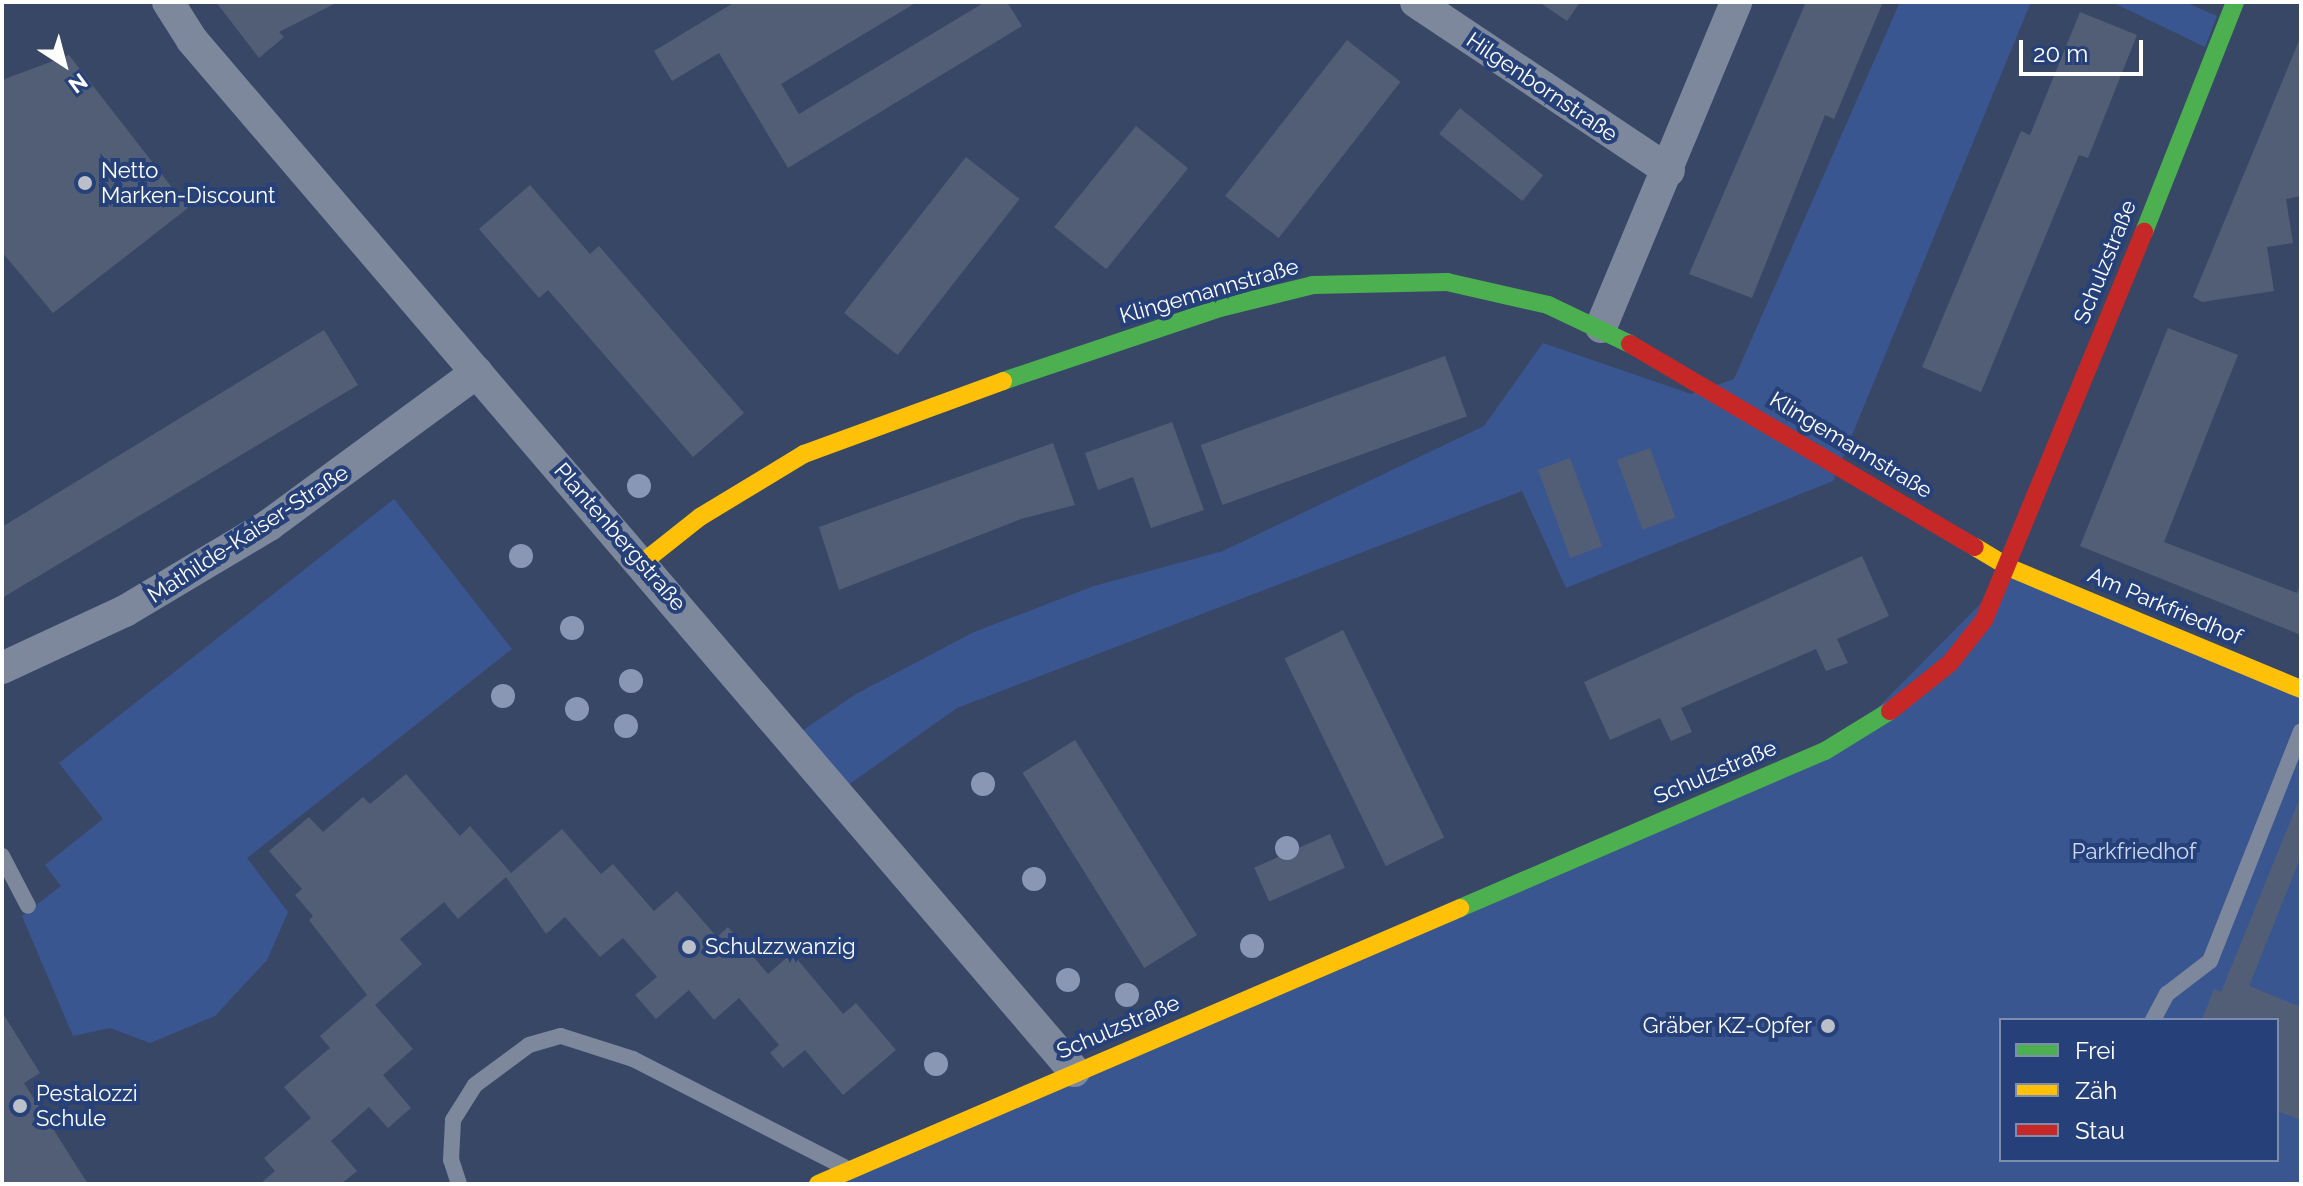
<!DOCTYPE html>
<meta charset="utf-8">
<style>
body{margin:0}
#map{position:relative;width:2303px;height:1186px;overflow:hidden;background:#394766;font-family:Raleway,sans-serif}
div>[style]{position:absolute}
.green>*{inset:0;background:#3a5690}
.building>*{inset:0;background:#525e76;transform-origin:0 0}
.lane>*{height:16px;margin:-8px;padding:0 8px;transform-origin:8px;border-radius:8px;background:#7d889d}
.street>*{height:32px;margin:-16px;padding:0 16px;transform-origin:16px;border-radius:16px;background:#7d889d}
.fast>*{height:18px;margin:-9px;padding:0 9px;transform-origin:9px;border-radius:9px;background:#4caf50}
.slow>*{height:18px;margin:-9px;padding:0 9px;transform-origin:9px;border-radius:9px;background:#ffc107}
.jam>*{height:18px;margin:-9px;padding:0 9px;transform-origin:9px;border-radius:9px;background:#c62828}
.trees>*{width:24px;height:24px;margin:-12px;border-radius:50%;background:#8a97b4}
.dots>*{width:22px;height:22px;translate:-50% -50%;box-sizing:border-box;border:4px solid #264079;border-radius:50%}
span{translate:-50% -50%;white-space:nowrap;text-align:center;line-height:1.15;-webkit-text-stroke:8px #264079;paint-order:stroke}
.street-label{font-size:22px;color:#fff}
.poi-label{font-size:22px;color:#fff}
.left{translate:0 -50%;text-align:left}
.right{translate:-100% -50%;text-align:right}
.park-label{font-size:22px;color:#ccd9f3}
.frame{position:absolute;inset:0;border:4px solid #fff;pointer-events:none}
.legend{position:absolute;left:1999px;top:1018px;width:280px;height:144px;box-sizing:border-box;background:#264079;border:2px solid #7d8caf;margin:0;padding:10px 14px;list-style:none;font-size:24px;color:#fff}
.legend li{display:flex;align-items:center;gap:16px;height:40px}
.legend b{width:40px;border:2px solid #7d8caf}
.north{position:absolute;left:24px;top:24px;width:80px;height:80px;-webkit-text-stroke:6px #264079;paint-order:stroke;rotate:144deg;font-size:22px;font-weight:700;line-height:32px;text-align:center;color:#fff}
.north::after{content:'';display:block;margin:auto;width:28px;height:36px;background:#fff;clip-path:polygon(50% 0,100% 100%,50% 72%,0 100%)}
.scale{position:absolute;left:2019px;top:40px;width:124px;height:36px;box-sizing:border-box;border:4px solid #fff;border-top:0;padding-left:10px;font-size:24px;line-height:28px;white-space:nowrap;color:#fff;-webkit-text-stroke:6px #264079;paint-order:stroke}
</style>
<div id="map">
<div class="green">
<i style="clip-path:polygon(1900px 2px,2031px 2px,1833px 481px,1566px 588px,1522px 491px,957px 708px,841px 790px,796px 735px,856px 694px,974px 632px,1094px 586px,1223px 551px,1484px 426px,1543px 343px,1691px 394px,1734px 379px)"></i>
<i style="clip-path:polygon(2112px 2px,2185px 2px,2217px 16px,2205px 47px)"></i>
<i style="clip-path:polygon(394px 499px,512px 649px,247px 858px,288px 912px,267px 960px,215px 1016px,150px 1043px,110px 1028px,73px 1036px,22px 916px,61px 886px,45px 865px,103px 819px,59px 763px)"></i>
<i style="clip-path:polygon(evenodd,2012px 572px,2301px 691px,2301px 1184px,821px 1184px,1832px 754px,2012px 572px,2001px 1020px,2277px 1020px,2277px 1160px,2001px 1160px,2001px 1020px)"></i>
</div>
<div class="building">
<i style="clip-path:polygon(216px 2px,338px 2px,279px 32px,284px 37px,259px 58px)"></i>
<i style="clip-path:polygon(735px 2px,917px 2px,781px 84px,799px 114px,985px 2px,1007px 2px,1022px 26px,788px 168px,719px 53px,672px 81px,654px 51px)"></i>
<i style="clip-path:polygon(1539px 2px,1580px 2px,1567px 21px)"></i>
<i style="clip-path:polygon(1806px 2px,1883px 2px,1834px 119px,1825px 115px,1752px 298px,1689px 274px)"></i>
<i style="clip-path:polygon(2080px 12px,2137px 35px,2088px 158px,2079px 155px,1981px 392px,1922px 367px,2021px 131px,2030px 135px)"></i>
<i style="clip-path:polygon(2301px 36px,2301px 196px,2286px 199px,2293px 243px,2267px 247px,2274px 291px,2202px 302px,2193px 297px)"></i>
<i style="left:1347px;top:40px;width:68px;height:198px;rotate:38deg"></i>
<i style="clip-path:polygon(69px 55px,188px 208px,53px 313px,2px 252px,2px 80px)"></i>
<i style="left:1460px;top:108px;width:107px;height:33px;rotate:39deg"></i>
<i style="left:1136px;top:126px;width:67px;height:130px;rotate:39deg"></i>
<i style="left:966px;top:157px;width:68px;height:198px;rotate:38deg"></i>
<i style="clip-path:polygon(530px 185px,590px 254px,599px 246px,744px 413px,693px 457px,548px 290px,539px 298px,479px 229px)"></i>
<i style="clip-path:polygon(2168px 328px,2238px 355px,2164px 542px,2297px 593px,2301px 582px,2301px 635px,2080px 546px)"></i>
<i style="clip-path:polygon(324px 330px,358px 385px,2px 598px,2px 527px)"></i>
<i style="left:1445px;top:356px;width:64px;height:260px;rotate:70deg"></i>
<i style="clip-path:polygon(1172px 422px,1204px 510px,1151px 528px,1133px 477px,1098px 490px,1085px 453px)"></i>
<i style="clip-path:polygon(1053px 443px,1075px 505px,1021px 519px,839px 590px,819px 527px)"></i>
<i style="left:1650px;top:448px;width:74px;height:35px;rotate:70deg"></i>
<i style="left:1570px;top:458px;width:94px;height:34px;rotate:70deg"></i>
<i style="clip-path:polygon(1862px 556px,1889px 616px,1837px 639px,1848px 663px,1826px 671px,1816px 649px,1681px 708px,1692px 732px,1671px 741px,1660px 718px,1610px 740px,1584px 682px)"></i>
<i style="left:1343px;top:630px;width:231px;height:65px;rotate:64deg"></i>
<i style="left:1075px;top:740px;width:230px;height:62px;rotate:58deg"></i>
<i style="clip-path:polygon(406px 774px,460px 836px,470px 826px,511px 873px,562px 829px,601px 874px,613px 864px,654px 911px,677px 891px,717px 937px,728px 927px,768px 974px,792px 953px,843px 1014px,856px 1003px,896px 1050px,843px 1095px,805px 1050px,783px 1068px,770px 1053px,779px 1045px,739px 998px,714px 1020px,689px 990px,656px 1019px,635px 995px,657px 977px,623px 938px,600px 957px,565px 917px,546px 934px,506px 877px,458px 919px,444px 902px,400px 939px,422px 964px,375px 1005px,413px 1049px,383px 1075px,411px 1108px,388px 1128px,369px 1107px,331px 1141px,357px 1171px,341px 1184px,260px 1184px,275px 1171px,264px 1158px,311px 1118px,284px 1087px,330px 1048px,320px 1036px,367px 995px,309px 920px,313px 916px,295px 895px,302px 889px,269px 851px,309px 817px,323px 832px,363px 797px,370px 804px)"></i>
<i style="clip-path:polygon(2301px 795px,2301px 856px,2249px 986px,2301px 1007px,2301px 1120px,2277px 1111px,2277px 1020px,2202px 1020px,2214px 989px,2221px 992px)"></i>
<i style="left:1330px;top:834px;width:37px;height:83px;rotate:66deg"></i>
<i style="clip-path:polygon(2px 1012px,40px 1073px,24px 1083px,88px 1184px,2px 1184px)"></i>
</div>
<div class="lane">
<i style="left:2px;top:856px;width:56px;rotate:62.5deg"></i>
<i style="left:2153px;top:1020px;width:30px;rotate:-62deg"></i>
<i style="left:2167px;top:994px;width:54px;rotate:-37.5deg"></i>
<i style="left:2210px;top:961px;width:247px;rotate:-68.4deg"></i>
<i style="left:459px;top:1184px;width:25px;rotate:-108deg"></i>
<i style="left:451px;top:1160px;width:40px;rotate:-87.1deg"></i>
<i style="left:453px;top:1120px;width:41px;rotate:-57.8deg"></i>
<i style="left:475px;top:1085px;width:67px;rotate:-36.5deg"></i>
<i style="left:529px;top:1045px;width:33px;rotate:-16deg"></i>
<i style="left:561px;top:1036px;width:76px;rotate:17.7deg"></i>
<i style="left:633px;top:1059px;width:237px;rotate:27.1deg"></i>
</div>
<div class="street">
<i style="left:168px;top:2px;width:45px;rotate:57.7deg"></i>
<i style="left:192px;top:40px;width:1357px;rotate:49.45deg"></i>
<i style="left:1416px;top:2px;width:304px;rotate:33.7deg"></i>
<i style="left:1601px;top:327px;width:352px;rotate:-67.4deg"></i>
<i style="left:2px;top:668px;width:136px;rotate:-24.9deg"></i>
<i style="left:125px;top:611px;width:168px;rotate:-30.8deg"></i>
<i style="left:269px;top:525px;width:258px;rotate:-36.3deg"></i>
</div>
<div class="fast">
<i style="left:2144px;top:232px;width:247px;rotate:-68.4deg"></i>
<i style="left:1003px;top:381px;width:229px;rotate:-18.6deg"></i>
<i style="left:1220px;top:308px;width:96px;rotate:-13.9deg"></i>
<i style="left:1313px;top:285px;width:134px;rotate:-1.3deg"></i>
<i style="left:1447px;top:282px;width:104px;rotate:12.8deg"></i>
<i style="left:1548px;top:305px;width:91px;rotate:25.4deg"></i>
<i style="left:1460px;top:908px;width:397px;rotate:-23.3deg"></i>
<i style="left:1825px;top:751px;width:76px;rotate:-31.6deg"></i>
</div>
<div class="slow">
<i style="left:1975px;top:547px;width:41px;rotate:31deg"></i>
<i style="left:2010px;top:568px;width:315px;rotate:22.6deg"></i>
<i style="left:642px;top:563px;width:74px;rotate:-38.4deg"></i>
<i style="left:700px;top:517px;width:122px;rotate:-31.2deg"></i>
<i style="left:804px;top:454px;width:212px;rotate:-20.1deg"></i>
<i style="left:818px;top:1184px;width:699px;rotate:-23.26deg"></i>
</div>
<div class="jam">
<i style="left:1630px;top:344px;width:400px;rotate:30.5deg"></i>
<i style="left:1890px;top:711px;width:77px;rotate:-38.7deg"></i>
<i style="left:1950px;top:663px;width:55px;rotate:-51.7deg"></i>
<i style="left:1984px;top:620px;width:420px;rotate:-67.6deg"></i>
</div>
<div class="trees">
<i style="left:639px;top:486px"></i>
<i style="left:521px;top:556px"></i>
<i style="left:572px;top:628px"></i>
<i style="left:631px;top:681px"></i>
<i style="left:503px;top:696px"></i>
<i style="left:577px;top:709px"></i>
<i style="left:626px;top:726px"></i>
<i style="left:983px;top:784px"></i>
<i style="left:1287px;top:848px"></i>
<i style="left:1034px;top:879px"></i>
<i style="left:1252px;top:946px"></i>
<i style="left:1068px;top:980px"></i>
<i style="left:1127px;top:995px"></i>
<i style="left:936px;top:1064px"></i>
</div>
<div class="dots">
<i style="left:85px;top:183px;background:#babfc9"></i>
<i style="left:689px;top:947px;background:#babfc9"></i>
<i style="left:1828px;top:1026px;background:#babfc9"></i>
<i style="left:20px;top:1106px;background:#babfc9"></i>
</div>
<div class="street-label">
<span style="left:1542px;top:87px;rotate:34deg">Hilgenbornstraße</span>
<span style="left:2105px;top:262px;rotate:-68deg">Schulzstraße</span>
<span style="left:1209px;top:291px;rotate:-16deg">Klingemannstraße</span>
<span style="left:1851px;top:445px;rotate:31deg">Klingemannstraße</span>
<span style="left:248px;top:534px;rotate:-33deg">Mathilde-Kaiser-Straße</span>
<span style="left:620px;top:537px;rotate:49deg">Plantenbergstraße</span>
<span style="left:2165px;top:606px;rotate:23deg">Am Parkfriedhof</span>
<span style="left:1715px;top:772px;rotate:-23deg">Schulzstraße</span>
<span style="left:1118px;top:1027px;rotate:-23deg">Schulzstraße</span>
</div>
<div class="poi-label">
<span class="left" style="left:101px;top:183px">Netto<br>Marken-Discount</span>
<span class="left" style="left:705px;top:947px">Schulzzwanzig</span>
<span class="right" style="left:1812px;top:1026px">Gräber KZ-Opfer</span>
<span class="left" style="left:36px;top:1106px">Pestalozzi<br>Schule</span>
</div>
<div class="park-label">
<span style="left:2134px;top:852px">Parkfriedhof</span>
</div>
<div class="frame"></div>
<ul class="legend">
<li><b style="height:10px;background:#4caf50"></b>Frei</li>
<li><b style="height:10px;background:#ffc107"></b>Zäh</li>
<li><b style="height:10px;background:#c62828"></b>Stau</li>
</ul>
<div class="north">N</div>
<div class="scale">20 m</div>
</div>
